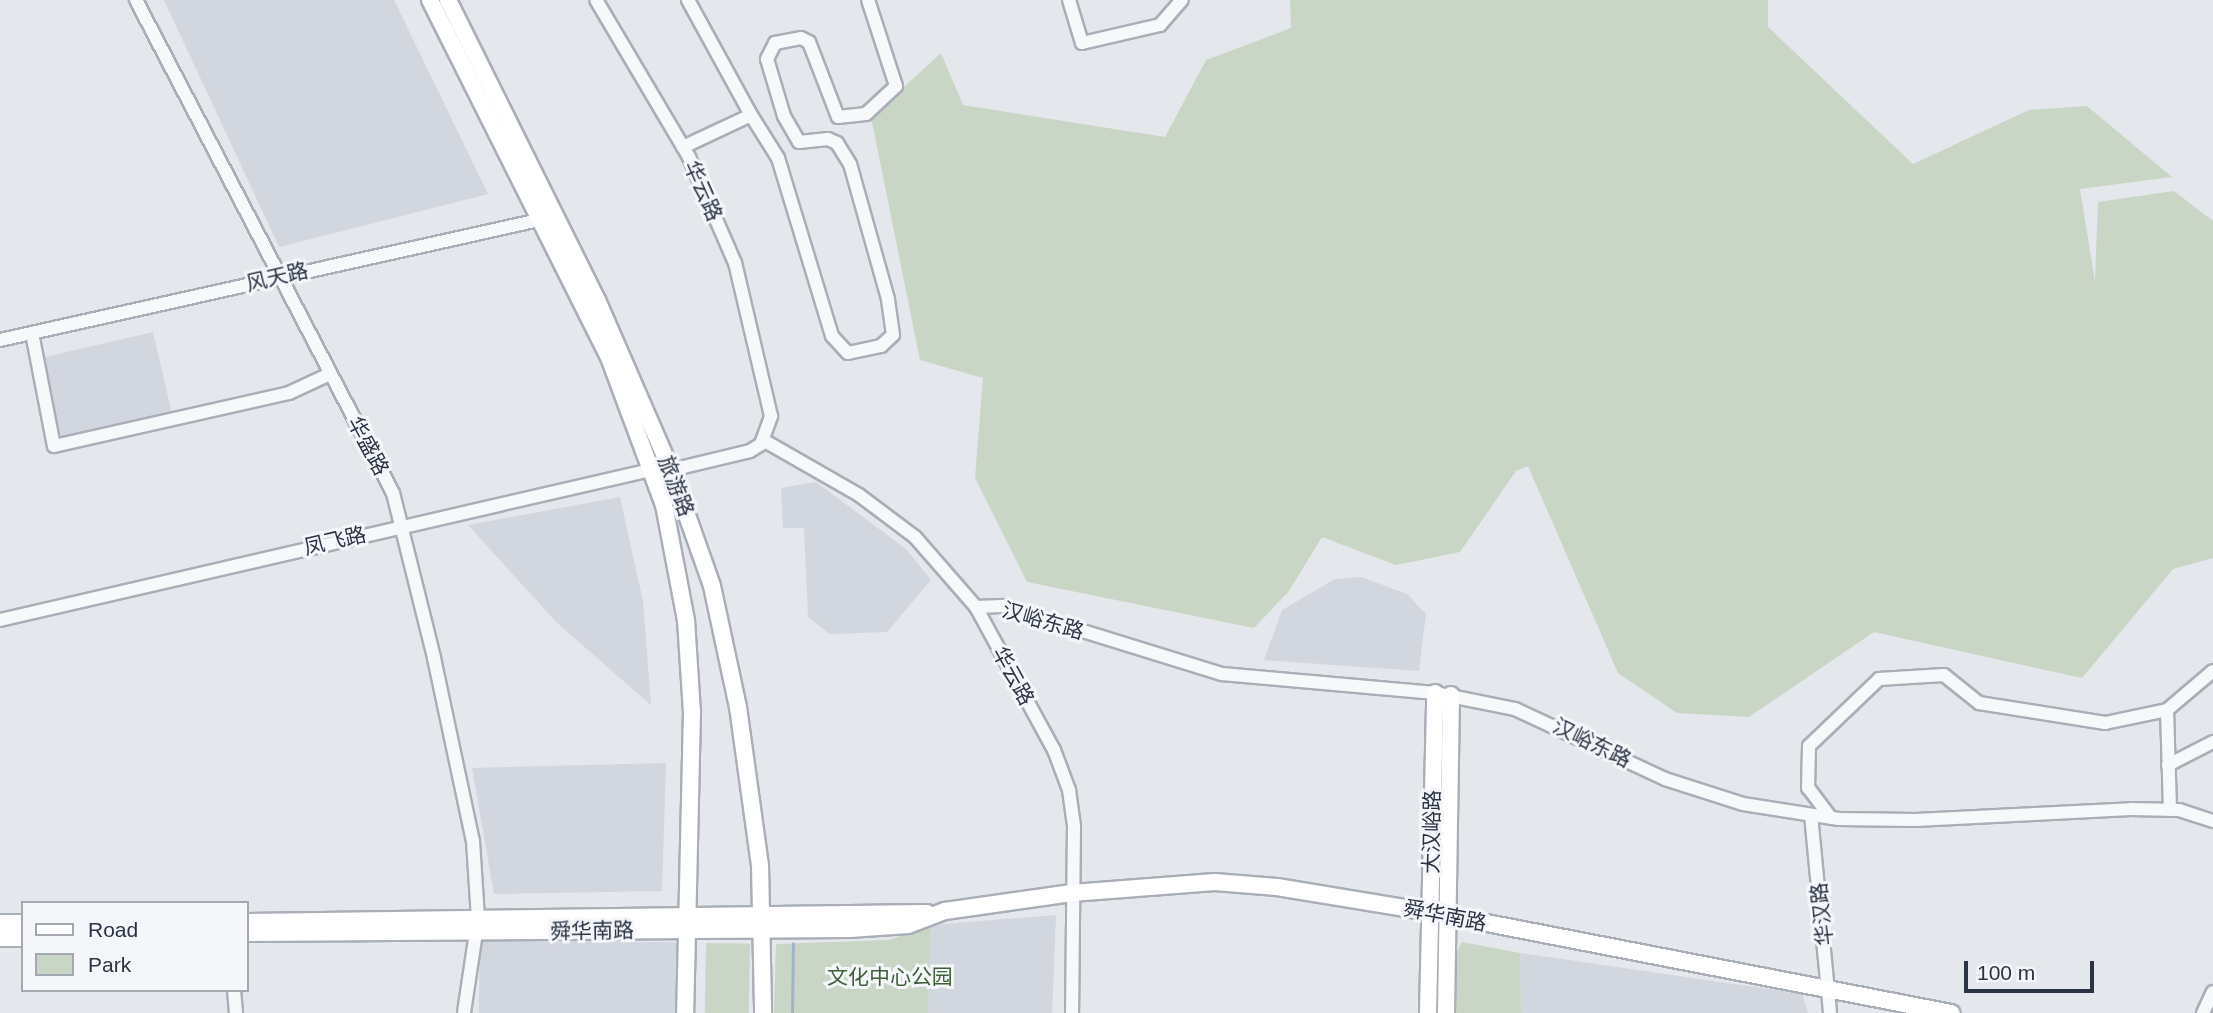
<!DOCTYPE html>
<meta charset="utf-8">
<style>
body{margin:0}
#map{position:relative;width:2213px;height:1013px;overflow:hidden;background:#e4e7ec;font-family:Helvetica,"Noto Sans SC",sans-serif}
div>[style]{position:absolute}
.built>*{inset:0;background:#d2d6de;transform-origin:0 0}
.green>*{inset:0;background:#c9d6c5;transform-origin:0 0}
.stream>*{height:2.5px;margin:-1.25px;padding:0 1.25px;transform-origin:1.25px;border-radius:1.25px;background:#9fb4cc}
.roads{filter:drop-shadow(2px 0 #a9aeb7) drop-shadow(-2px 0 #a9aeb7) drop-shadow(0 2px #a9aeb7) drop-shadow(0 -2px #a9aeb7)}
.minor>*{height:12px;margin:-6px;padding:0 6px;transform-origin:6px;border-radius:6px;background:#f7f8fa}
.major>*{height:16px;margin:-8px;padding:0 8px;transform-origin:8px;border-radius:8px;background:#fff}
span{translate:-50% -50%;white-space:nowrap;text-align:center;line-height:1.15;-webkit-text-stroke:6px #f4f6f9;paint-order:stroke}
.street-label{font-size:21px;color:#2b3445}
.park-label{font-size:21px;color:#3f6138}
.legend{position:absolute;left:21px;top:901px;width:228px;height:91px;box-sizing:border-box;background:#f4f6f9;border:2px solid #a4a8b1;margin:0;padding:9px 12px;list-style:none;font-size:21px;color:#2b3445}
.legend li{display:flex;align-items:center;gap:14px;height:35px}
.legend b{width:35px;border:2px solid #a4a8b1}
.scale{position:absolute;left:1964px;top:961px;width:130px;height:32px;box-sizing:border-box;border:4px solid #2b3445;border-top:0;padding-left:9px;font-size:21px;line-height:24px;white-space:nowrap;color:#2b3445;-webkit-text-stroke:5px #f4f6f9;paint-order:stroke}
</style>
<div id="map">
<div class="built">
<i style="clip-path:polygon(164px 0,394px 0,488px 194px,279px 247px)"></i>
<i style="left:153px;top:332px;width:83px;height:123px;rotate:77deg"></i>
<i style="clip-path:polygon(816px 482px,906px 549px,931px 580px,887px 632px,830px 634px,808px 617px,804px 528px,783px 528px,781px 488px)"></i>
<i style="clip-path:polygon(620px 497px,643px 601px,651px 705px,556px 622px,468px 525px)"></i>
<i style="clip-path:polygon(1361px 577px,1407px 594px,1426px 614px,1419px 671px,1264px 660px,1282px 610px,1335px 579px)"></i>
<i style="clip-path:polygon(666px 763px,662px 891px,494px 894px,472px 768px)"></i>
<i style="clip-path:polygon(1056px 915px,1052px 1013px,928px 1013px,931px 925px)"></i>
<i style="left:480px;top:939px;width:197px;height:75px;rotate:1deg"></i>
<i style="clip-path:polygon(1520px 953px,1802px 994px,1808px 1013px,1521px 1013px)"></i>
</div>
<div class="green">
<i style="clip-path:polygon(1290px 0,1768px 0,1768px 27px,1913px 164px,2029px 110px,2087px 106px,2172px 177px,2080px 189px,2095px 282px,2098px 202px,2174px 191px,2213px 221px,2213px 558px,2173px 569px,2082px 678px,1874px 632px,1749px 717px,1677px 713px,1618px 673px,1528px 466px,1516px 471px,1460px 552px,1396px 565px,1322px 537px,1289px 591px,1254px 628px,1027px 582px,975px 478px,983px 378px,920px 360px,871px 117px,941px 53px,963px 105px,1165px 137px,1206px 60px,1291px 28px)"></i>
<i style="clip-path:polygon(931px 925px,928px 1013px,774px 1013px,776px 944px,889px 940px)"></i>
<i style="clip-path:polygon(1462px 942px,1520px 953px,1521px 1013px,1456px 1013px,1457px 951px)"></i>
<i style="left:706px;top:943px;width:44px;height:70px;rotate:1deg"></i>
</div>
<div class="stream">
<i style="left:792px;top:1013px;width:69px;rotate:-89.2deg"></i>
</div>
<div class="roads">
<div class="minor">
<i style="left:136px;top:0;width:556px;rotate:62.47deg"></i>
<i style="left:393px;top:493px;width:170px;rotate:76deg"></i>
<i style="left:434px;top:658px;width:187px;rotate:78deg"></i>
<i style="left:473px;top:841px;width:78px;rotate:86.3deg"></i>
<i style="left:478px;top:919px;width:95px;rotate:98.5deg"></i>
<i style="left:688px;top:0;width:131px;rotate:61.3deg"></i>
<i style="left:1069px;top:0;width:45px;rotate:73.2deg"></i>
<i style="left:1082px;top:43px;width:80px;rotate:-13deg"></i>
<i style="left:1160px;top:25px;width:33px;rotate:-49deg"></i>
<i style="left:683px;top:147px;width:75px;rotate:-25.2deg"></i>
<i style="left:751px;top:115px;width:51px;rotate:57.9deg"></i>
<i style="left:778px;top:158px;width:186px;rotate:73.1deg"></i>
<i style="left:832px;top:336px;width:23px;rotate:47deg"></i>
<i style="left:848px;top:353px;width:34px;rotate:-12deg"></i>
<i style="left:881px;top:346px;width:16px;rotate:-43deg"></i>
<i style="left:893px;top:335px;width:36px;rotate:-98deg"></i>
<i style="left:888px;top:299px;width:140px;rotate:-105.7deg"></i>
<i style="left:850px;top:164px;width:25px;rotate:-122deg"></i>
<i style="left:837px;top:143px;width:10px;rotate:-156deg"></i>
<i style="left:828px;top:139px;width:29px;rotate:174deg"></i>
<i style="left:799px;top:142px;width:30px;rotate:-120deg"></i>
<i style="left:784px;top:116px;width:59px;rotate:-106.6deg"></i>
<i style="left:767px;top:59px;width:18px;rotate:-63deg"></i>
<i style="left:775px;top:43px;width:26px;rotate:-11deg"></i>
<i style="left:801px;top:38px;width:9px;rotate:27deg"></i>
<i style="left:809px;top:42px;width:80px;rotate:68.9deg"></i>
<i style="left:838px;top:117px;width:28px;rotate:-6deg"></i>
<i style="left:866px;top:114px;width:41px;rotate:-43deg"></i>
<i style="left:896px;top:86px;width:90px;rotate:-108deg"></i>
<i style="left:32px;top:333px;width:115px;rotate:79deg"></i>
<i style="left:54px;top:446px;width:241px;rotate:-12.7deg"></i>
<i style="left:289px;top:393px;width:45px;rotate:-24.9deg"></i>
<i style="left:0;top:340px;width:561px;rotate:-12.55deg"></i>
<i style="left:763px;top:440px;width:111px;rotate:29.8deg"></i>
<i style="left:859px;top:495px;width:70px;rotate:36.9deg"></i>
<i style="left:915px;top:537px;width:93px;rotate:48.9deg"></i>
<i style="left:976px;top:607px;width:163px;rotate:61.4deg"></i>
<i style="left:1054px;top:750px;width:43px;rotate:69.4deg"></i>
<i style="left:1069px;top:790px;width:36px;rotate:82deg"></i>
<i style="left:1074px;top:826px;width:187px;rotate:90.6deg"></i>
<i style="left:976px;top:607px;width:26px;rotate:-2deg"></i>
<i style="left:1002px;top:606px;width:230px;rotate:17.2deg"></i>
<i style="left:1222px;top:674px;width:214px;rotate:5.1deg"></i>
<i style="left:1435px;top:693px;width:82px;rotate:11.3deg"></i>
<i style="left:1515px;top:709px;width:166px;rotate:25deg"></i>
<i style="left:1665px;top:779px;width:82px;rotate:17.8deg"></i>
<i style="left:1743px;top:804px;width:97px;rotate:8.9deg"></i>
<i style="left:1839px;top:819px;width:77px;rotate:0.7deg"></i>
<i style="left:1916px;top:820px;width:215px;rotate:-2.9deg"></i>
<i style="left:2131px;top:809px;width:48px;rotate:1.2deg"></i>
<i style="left:2179px;top:810px;width:36px;rotate:18deg"></i>
<i style="left:0;top:620px;width:667px;rotate:-12.99deg"></i>
<i style="left:650px;top:470px;width:21px"></i>
<i style="left:671px;top:470px;width:81px;rotate:-13.5deg"></i>
<i style="left:750px;top:451px;width:13px;rotate:-32deg"></i>
<i style="left:761px;top:444px;width:30px;rotate:-70deg"></i>
<i style="left:771px;top:416px;width:157px;rotate:-103.2deg"></i>
<i style="left:735px;top:263px;width:116px;rotate:-113.5deg"></i>
<i style="left:689px;top:157px;width:182px;rotate:-120.6deg"></i>
<i style="left:2168px;top:765px;width:51px;rotate:-27.1deg"></i>
<i style="left:2170px;top:810px;width:100px;rotate:-91.7deg"></i>
<i style="left:2167px;top:710px;width:60px;rotate:-40.3deg"></i>
<i style="left:1811px;top:815px;width:199px;rotate:84.5deg"></i>
<i style="left:1831px;top:818px;width:38px;rotate:-127deg"></i>
<i style="left:1808px;top:788px;width:42px;rotate:-88.6deg"></i>
<i style="left:1809px;top:746px;width:97px;rotate:-43.7deg"></i>
<i style="left:1879px;top:679px;width:65px;rotate:-3.5deg"></i>
<i style="left:1944px;top:675px;width:45px;rotate:38.7deg"></i>
<i style="left:1979px;top:703px;width:128px;rotate:9deg"></i>
<i style="left:2105px;top:723px;width:63px;rotate:-11.8deg"></i>
<i style="left:234px;top:990px;width:23px;rotate:85deg"></i>
<i style="left:2203px;top:1013px;width:23px;rotate:-65deg"></i>
</div>
<div class="major">
<i style="left:430px;top:0;width:402px;rotate:63.4deg"></i>
<i style="left:610px;top:360px;width:155px;rotate:69.6deg"></i>
<i style="left:664px;top:505px;width:117px;rotate:79.2deg"></i>
<i style="left:686px;top:620px;width:92px;rotate:86.3deg"></i>
<i style="left:692px;top:712px;width:301px;rotate:91.3deg"></i>
<i style="left:448px;top:0;width:335px;rotate:63.6deg"></i>
<i style="left:597px;top:300px;width:185px;rotate:66.5deg"></i>
<i style="left:671px;top:470px;width:123px;rotate:70.5deg"></i>
<i style="left:712px;top:586px;width:124px;rotate:77.9deg"></i>
<i style="left:738px;top:707px;width:160px;rotate:82.1deg"></i>
<i style="left:760px;top:865px;width:148px;rotate:88.8deg"></i>
<i style="left:247px;top:922px;width:680px;rotate:-0.76deg"></i>
<i style="left:0;top:923px;width:23px"></i>
<i style="left:247px;top:933px;width:603px;rotate:-0.38deg"></i>
<i style="left:850px;top:929px;width:58px;rotate:-3.9deg"></i>
<i style="left:908px;top:925px;width:40px;rotate:-21deg"></i>
<i style="left:945px;top:911px;width:128px;rotate:-8.1deg"></i>
<i style="left:1072px;top:893px;width:143px;rotate:-4.4deg"></i>
<i style="left:1215px;top:882px;width:62px;rotate:4.6deg"></i>
<i style="left:1277px;top:887px;width:155px;rotate:9.3deg"></i>
<i style="left:1430px;top:912px;width:531px;rotate:10.97deg"></i>
<i style="left:0;top:938px;width:23px"></i>
<i style="left:1428px;top:1013px;width:320px;rotate:-88.7deg"></i>
<i style="left:1446px;top:1013px;width:318px;rotate:-89.1deg"></i>
</div>
</div>
<div class="street-label">
<span style="left:703px;top:191px;rotate:66deg">华云路</span>
<span style="left:277px;top:277px;rotate:-13deg">风天路</span>
<span style="left:368px;top:446px;rotate:62deg">华盛路</span>
<span style="left:676px;top:486px;rotate:69deg">旅游路</span>
<span style="left:335px;top:541px;rotate:-13deg">凤飞路</span>
<span style="left:1043px;top:621px;rotate:16deg">汉峪东路</span>
<span style="left:1013px;top:676px;rotate:61deg">华云路</span>
<span style="left:1592px;top:743px;rotate:26deg">汉峪东路</span>
<span style="left:1432px;top:832px;rotate:-89deg">大汉峪路</span>
<span style="left:1822px;top:914px;rotate:-96deg">华汉路</span>
<span style="left:1445px;top:916px;rotate:11deg">舜华南路</span>
<span style="left:592px;top:931px;rotate:-1deg">舜华南路</span>
</div>
<div class="park-label">
<span style="left:890px;top:977px">文化中心公园</span>
</div>
<ul class="legend">
<li><b style="height:9px;background:#fff"></b>Road</li>
<li><b style="height:19px;background:#c9d6c5"></b>Park</li>
</ul>
<div class="scale">100 m</div>
</div>
